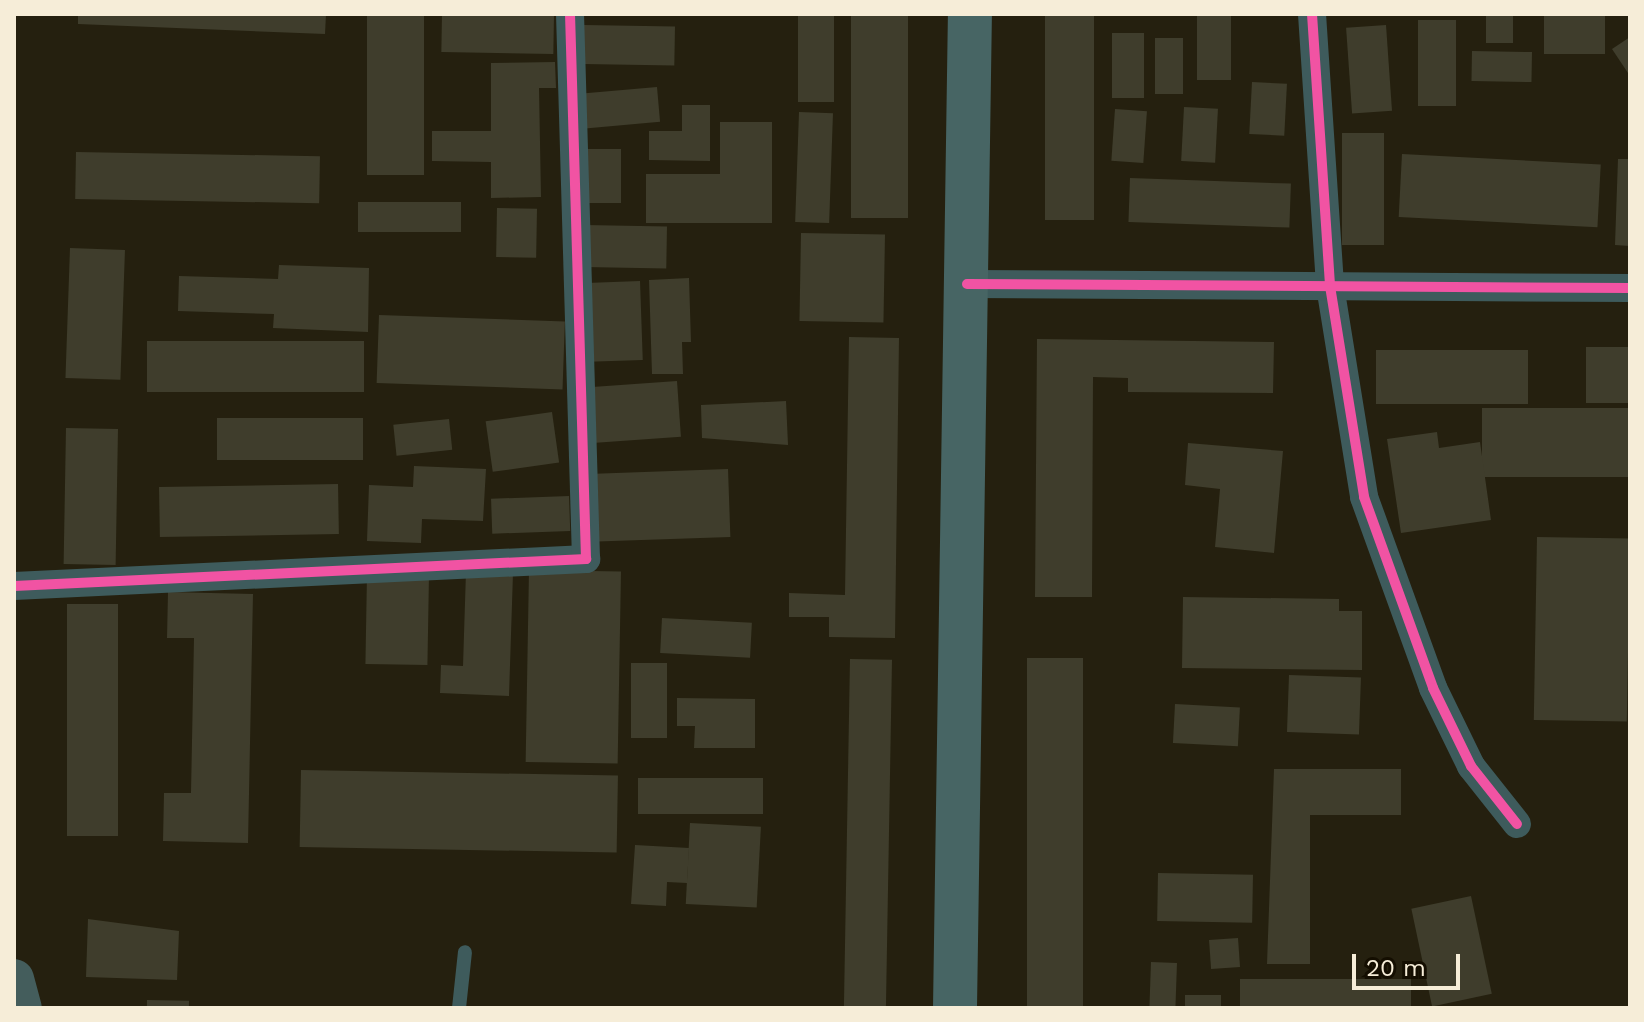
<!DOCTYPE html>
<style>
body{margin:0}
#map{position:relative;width:1644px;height:1022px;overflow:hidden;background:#25200f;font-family:"Work Sans",sans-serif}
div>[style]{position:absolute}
.building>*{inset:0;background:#3f3d2c;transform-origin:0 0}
.lane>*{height:14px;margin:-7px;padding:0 7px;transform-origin:7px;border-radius:7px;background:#3e5b5c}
.street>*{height:28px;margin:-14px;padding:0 14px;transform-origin:14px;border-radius:14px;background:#3e5b5c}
.secondary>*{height:40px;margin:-20px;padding:0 20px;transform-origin:20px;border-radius:20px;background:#445d5c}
.primary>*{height:44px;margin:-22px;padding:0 22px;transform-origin:22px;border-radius:22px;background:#476564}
.cycleway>*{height:10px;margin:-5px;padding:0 5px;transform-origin:5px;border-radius:5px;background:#f153a3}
span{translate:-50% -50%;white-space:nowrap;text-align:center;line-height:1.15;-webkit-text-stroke:8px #140e01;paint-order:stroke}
.frame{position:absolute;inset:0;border:16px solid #f6edd8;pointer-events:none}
.scale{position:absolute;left:1352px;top:954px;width:108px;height:36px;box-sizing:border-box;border:4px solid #f6edd8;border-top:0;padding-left:10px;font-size:24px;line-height:28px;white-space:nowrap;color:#f6edd8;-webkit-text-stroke:6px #140e01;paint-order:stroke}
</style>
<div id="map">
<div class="building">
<i style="clip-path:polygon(78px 14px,326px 14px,325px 34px,78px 24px)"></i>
<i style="left:367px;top:14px;width:57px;height:161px"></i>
<i style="left:442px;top:14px;width:112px;height:38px;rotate:1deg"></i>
<i style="left:798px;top:14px;width:36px;height:88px"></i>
<i style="left:851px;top:14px;width:57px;height:204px"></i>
<i style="left:1045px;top:14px;width:49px;height:206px"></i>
<i style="left:1197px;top:14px;width:34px;height:66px"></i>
<i style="left:1486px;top:14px;width:27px;height:29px"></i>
<i style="left:1544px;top:14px;width:61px;height:40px"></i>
<i style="left:1418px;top:20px;width:38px;height:86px"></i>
<i style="left:584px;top:25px;width:91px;height:39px;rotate:1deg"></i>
<i style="left:1386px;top:25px;width:86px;height:40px;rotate:86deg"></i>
<i style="left:1112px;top:33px;width:32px;height:65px"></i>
<i style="clip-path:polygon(1630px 37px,1630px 76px,1612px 49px)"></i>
<i style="left:1155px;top:38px;width:28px;height:56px"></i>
<i style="left:1472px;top:51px;width:60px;height:30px;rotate:1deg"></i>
<i style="clip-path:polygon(555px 62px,556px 88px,539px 88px,541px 197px,491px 198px,491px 162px,432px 161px,432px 131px,491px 131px,491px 63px)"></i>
<i style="left:1252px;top:82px;width:35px;height:52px;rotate:3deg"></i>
<i style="left:657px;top:87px;width:35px;height:75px;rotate:85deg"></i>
<i style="clip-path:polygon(682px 105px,710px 105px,710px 161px,649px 160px,649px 131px,682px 131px)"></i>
<i style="left:1184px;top:107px;width:34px;height:54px;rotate:3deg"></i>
<i style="left:1115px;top:109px;width:32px;height:52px;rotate:4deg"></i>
<i style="left:799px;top:112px;width:34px;height:110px;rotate:2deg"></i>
<i style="clip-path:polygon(720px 122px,772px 122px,772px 223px,646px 223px,646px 174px,720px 174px)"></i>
<i style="left:1342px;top:133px;width:42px;height:112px"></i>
<i style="left:583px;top:149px;width:38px;height:54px"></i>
<i style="left:76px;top:152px;width:244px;height:47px;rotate:1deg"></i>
<i style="left:1402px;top:154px;width:199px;height:63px;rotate:3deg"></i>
<i style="clip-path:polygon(1618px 159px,1630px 159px,1630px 246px,1615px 245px)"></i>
<i style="left:1130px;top:178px;width:161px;height:44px;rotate:2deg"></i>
<i style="left:461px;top:202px;width:30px;height:103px;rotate:90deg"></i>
<i style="left:497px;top:208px;width:40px;height:49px;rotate:1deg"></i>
<i style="left:585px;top:225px;width:82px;height:42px;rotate:1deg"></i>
<i style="left:801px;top:233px;width:84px;height:88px;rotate:1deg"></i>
<i style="left:70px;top:248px;width:55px;height:130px;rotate:2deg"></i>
<i style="clip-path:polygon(279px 265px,369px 268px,368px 332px,273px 328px,274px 314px,178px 311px,179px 276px,278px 279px)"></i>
<i style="clip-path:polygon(689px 278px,691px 342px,682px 342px,683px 374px,652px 374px,649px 280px)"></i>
<i style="left:640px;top:281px;width:79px;height:54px;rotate:88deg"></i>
<i style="left:379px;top:315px;width:186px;height:68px;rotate:2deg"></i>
<i style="clip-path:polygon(849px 337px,899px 338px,895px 638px,829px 637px,829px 617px,789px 617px,789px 593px,845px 595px)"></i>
<i style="clip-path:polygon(1037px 339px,1274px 342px,1273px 393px,1128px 392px,1128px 378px,1093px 377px,1092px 597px,1035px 597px)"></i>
<i style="left:147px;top:341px;width:217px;height:51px"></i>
<i style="left:1586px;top:347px;width:44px;height:56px"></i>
<i style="left:1376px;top:350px;width:152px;height:54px"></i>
<i style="left:677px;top:381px;width:56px;height:85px;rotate:86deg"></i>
<i style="clip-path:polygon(786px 401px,788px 445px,702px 438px,701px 405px)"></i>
<i style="left:1630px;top:408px;width:69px;height:148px;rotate:90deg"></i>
<i style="left:552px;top:412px;width:51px;height:67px;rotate:82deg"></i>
<i style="left:217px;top:418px;width:146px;height:42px"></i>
<i style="left:449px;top:419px;width:31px;height:56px;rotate:84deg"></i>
<i style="left:66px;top:428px;width:52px;height:136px;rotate:1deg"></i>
<i style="clip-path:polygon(1437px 432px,1439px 448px,1480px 442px,1491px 520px,1401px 533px,1387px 439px)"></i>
<i style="clip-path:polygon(1188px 443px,1283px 451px,1274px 553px,1215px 547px,1220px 489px,1185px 485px)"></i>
<i style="clip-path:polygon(414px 466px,486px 469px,483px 521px,422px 519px,421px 543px,367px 541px,369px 485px,413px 487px)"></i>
<i style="left:728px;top:469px;width:68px;height:133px;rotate:88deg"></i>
<i style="left:338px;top:484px;width:50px;height:179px;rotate:89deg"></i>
<i style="left:569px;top:496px;width:35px;height:78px;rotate:88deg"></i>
<i style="left:1537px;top:537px;width:93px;height:183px;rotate:1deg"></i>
<i style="left:529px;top:570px;width:92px;height:192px;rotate:1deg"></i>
<i style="clip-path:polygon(466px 571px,513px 573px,509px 696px,440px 693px,441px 665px,463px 666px)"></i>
<i style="left:367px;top:574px;width:62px;height:90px;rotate:1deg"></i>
<i style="clip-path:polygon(168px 592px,253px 594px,248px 843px,163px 841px,164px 793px,191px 793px,194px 638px,167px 638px)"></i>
<i style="clip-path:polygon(1183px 597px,1339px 599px,1339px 611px,1362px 611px,1362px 670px,1182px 668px)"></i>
<i style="left:67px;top:604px;width:51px;height:232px"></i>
<i style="left:662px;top:618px;width:90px;height:35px;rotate:3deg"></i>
<i style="left:1027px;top:658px;width:56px;height:350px"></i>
<i style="left:850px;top:659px;width:42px;height:349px;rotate:1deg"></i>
<i style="left:631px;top:663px;width:36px;height:75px"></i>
<i style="left:1289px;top:675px;width:72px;height:57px;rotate:2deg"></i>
<i style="clip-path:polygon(677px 698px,755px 699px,755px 748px,694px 748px,695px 726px,677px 726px)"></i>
<i style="left:1175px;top:704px;width:65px;height:39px;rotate:3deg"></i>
<i style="clip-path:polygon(1274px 769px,1401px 769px,1401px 815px,1310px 815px,1310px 964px,1267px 964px)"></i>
<i style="left:301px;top:770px;width:317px;height:77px;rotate:1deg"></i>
<i style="left:638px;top:778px;width:125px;height:36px"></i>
<i style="left:690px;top:823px;width:71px;height:81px;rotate:3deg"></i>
<i style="clip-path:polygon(635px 845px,689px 848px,687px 883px,667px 882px,666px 906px,631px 904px)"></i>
<i style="left:1158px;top:873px;width:95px;height:48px;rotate:1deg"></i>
<i style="left:1471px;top:896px;width:100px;height:61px;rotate:78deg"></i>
<i style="clip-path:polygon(88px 919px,179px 931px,177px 980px,86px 977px)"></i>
<i style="left:1238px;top:938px;width:29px;height:29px;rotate:86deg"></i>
<i style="left:1151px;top:962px;width:26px;height:46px;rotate:2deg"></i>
<i style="left:1411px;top:979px;width:29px;height:171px;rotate:90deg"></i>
<i style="left:1185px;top:995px;width:36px;height:13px"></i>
<i style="left:147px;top:1000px;width:42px;height:8px;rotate:1deg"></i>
</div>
<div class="lane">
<i style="left:459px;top:1008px;width:56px;rotate:-83.9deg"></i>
</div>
<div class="street">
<i style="left:1312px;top:14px;width:273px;rotate:86.2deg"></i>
<i style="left:1330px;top:286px;width:214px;rotate:80.8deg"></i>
<i style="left:1364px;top:497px;width:203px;rotate:70.1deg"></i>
<i style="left:1433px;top:688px;width:87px;rotate:64deg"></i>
<i style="left:1471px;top:766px;width:74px;rotate:51.6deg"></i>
<i style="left:967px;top:284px;width:663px;rotate:0.35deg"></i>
<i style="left:14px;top:586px;width:573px;rotate:-2.7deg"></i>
<i style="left:586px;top:559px;width:545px;rotate:-91.68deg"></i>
</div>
<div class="secondary">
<i style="left:14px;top:979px;width:30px;rotate:75deg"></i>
</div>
<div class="primary">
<i style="left:955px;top:1008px;width:994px;rotate:-89.14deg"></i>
</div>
<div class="cycleway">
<i style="left:1312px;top:14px;width:273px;rotate:86.2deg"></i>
<i style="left:1330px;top:286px;width:214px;rotate:80.8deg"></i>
<i style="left:1364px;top:497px;width:203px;rotate:70.1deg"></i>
<i style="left:1433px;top:688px;width:87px;rotate:64deg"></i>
<i style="left:1471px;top:766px;width:74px;rotate:51.6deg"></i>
<i style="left:967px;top:284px;width:663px;rotate:0.35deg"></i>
<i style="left:14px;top:586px;width:573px;rotate:-2.7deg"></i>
<i style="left:586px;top:559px;width:545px;rotate:-91.68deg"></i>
</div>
<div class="frame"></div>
<div class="scale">20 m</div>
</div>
